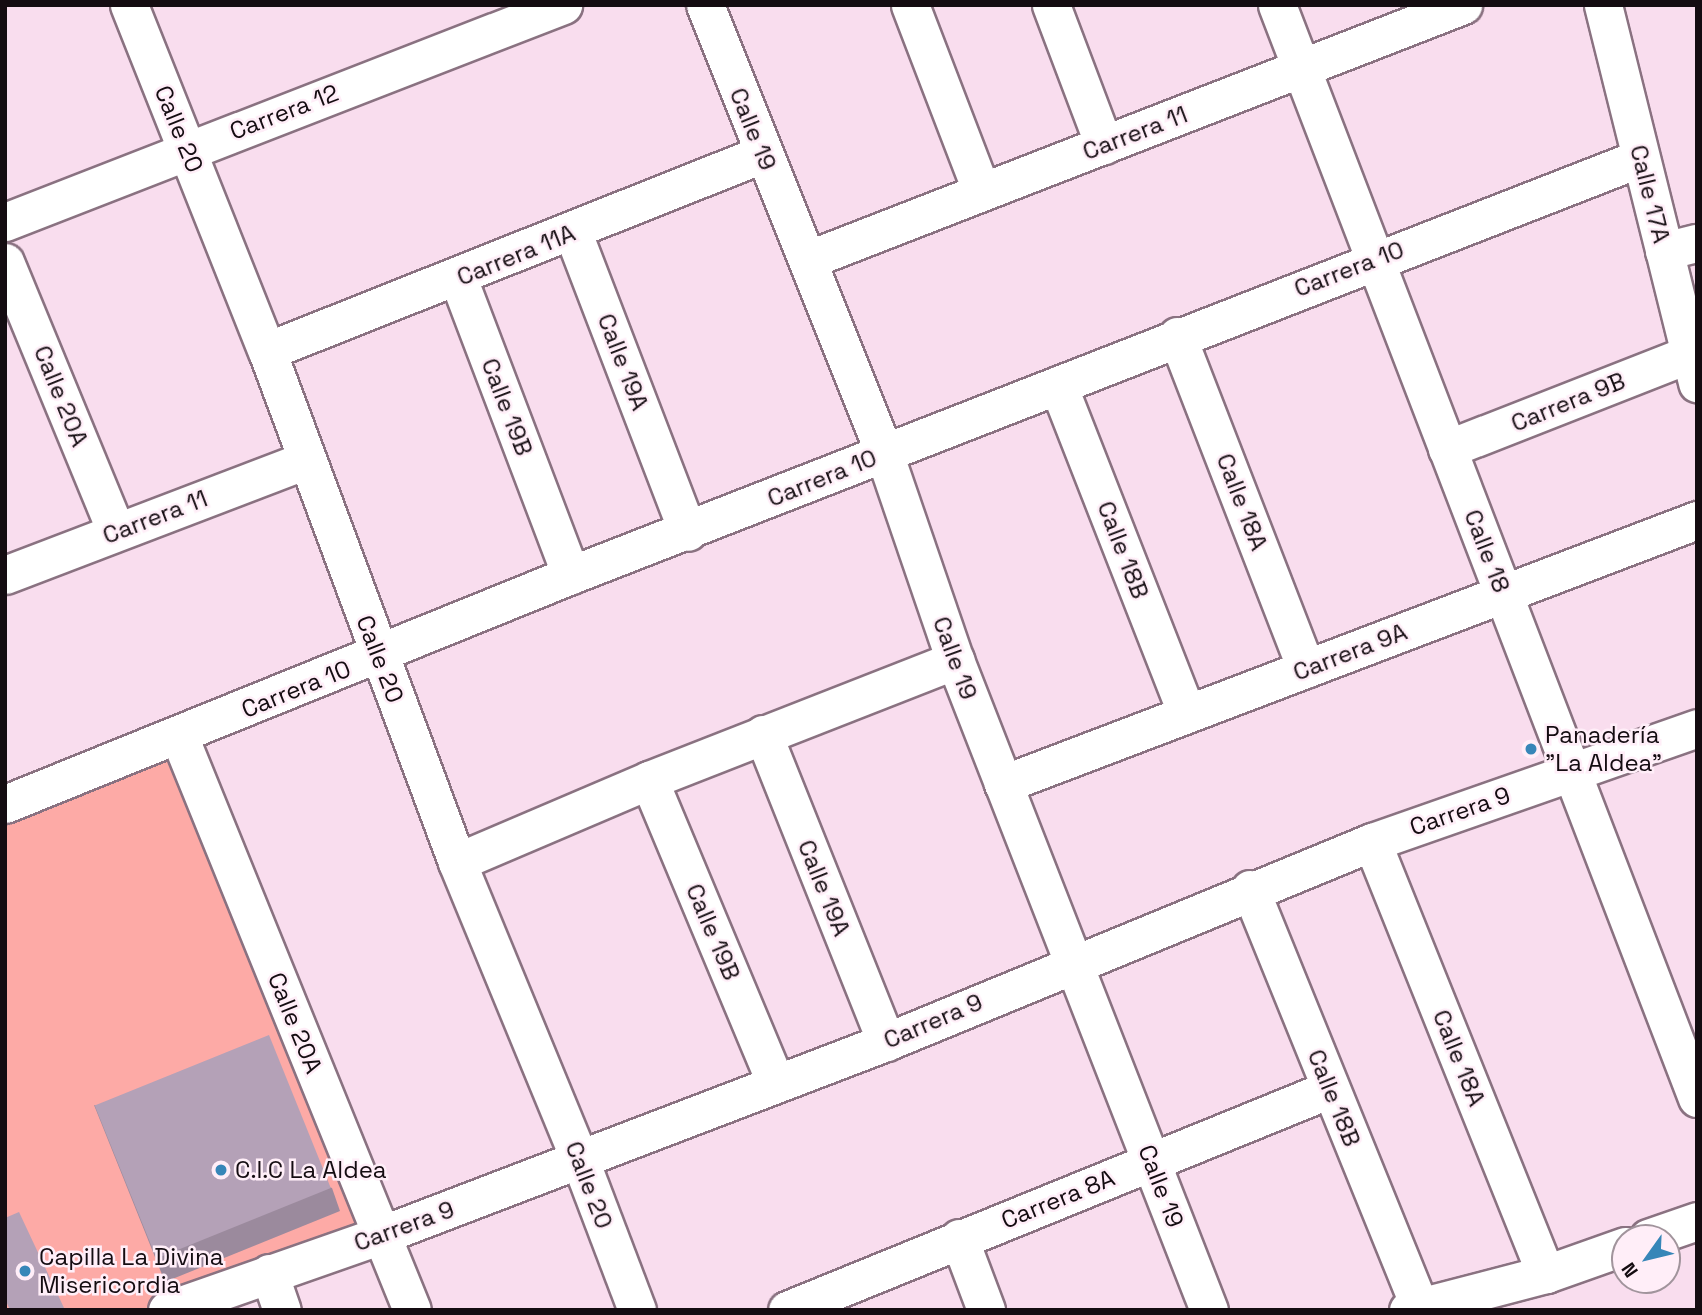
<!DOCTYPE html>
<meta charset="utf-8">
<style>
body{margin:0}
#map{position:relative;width:1702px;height:1315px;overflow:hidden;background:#f9ddee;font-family:"Space Grotesk",sans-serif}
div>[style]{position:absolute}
.green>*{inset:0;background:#fdaaa6}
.roads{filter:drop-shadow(2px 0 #8a7281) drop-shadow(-2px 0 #8a7281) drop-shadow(0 2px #8a7281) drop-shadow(0 -2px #8a7281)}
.minor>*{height:37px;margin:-18.5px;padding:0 18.5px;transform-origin:18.5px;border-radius:18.5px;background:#fff}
.wall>*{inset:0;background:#9b8a9d}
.building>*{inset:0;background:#b4a1b7;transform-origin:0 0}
.dots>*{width:19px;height:19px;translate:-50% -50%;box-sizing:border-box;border:4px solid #ffeef8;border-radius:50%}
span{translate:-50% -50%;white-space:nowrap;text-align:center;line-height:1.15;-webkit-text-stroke:5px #ffeef8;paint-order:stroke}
.street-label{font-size:24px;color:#140c11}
.poi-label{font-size:24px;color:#140c11}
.left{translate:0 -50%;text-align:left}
.frame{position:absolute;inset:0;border:7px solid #140c11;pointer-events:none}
.north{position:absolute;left:1611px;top:1224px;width:70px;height:70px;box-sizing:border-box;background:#ffeef8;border:2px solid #a1949c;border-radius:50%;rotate:236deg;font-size:19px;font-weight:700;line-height:28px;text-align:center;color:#140c11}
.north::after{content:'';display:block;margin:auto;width:24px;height:32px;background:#3786b8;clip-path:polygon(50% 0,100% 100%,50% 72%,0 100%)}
</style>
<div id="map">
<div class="green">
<i style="clip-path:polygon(179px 736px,381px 1235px,167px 1310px,5px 1310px,5px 804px)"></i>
</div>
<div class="roads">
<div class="minor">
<i style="left:129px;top:5px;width:373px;rotate:68.3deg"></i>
<i style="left:267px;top:351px;width:545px;rotate:69.6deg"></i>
<i style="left:457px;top:862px;width:322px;rotate:67.6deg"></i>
<i style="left:580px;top:1160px;width:160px;rotate:69.2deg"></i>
<i style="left:705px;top:5px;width:482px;rotate:68.2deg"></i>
<i style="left:884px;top:453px;width:219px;rotate:71.1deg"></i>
<i style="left:955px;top:660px;width:698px;rotate:68.66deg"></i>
<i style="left:910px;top:5px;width:198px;rotate:69deg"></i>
<i style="left:1051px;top:5px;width:150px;rotate:69.3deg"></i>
<i style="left:1277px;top:5px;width:1171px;rotate:68.98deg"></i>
<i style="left:1603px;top:5px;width:390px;rotate:76deg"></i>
<i style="left:5px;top:222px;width:599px;rotate:-21.25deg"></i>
<i style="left:573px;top:233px;width:320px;rotate:69deg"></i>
<i style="left:1664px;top:251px;width:34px;rotate:-14deg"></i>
<i style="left:807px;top:260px;width:704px;rotate:-21.24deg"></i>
<i style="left:5px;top:262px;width:291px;rotate:67.6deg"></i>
<i style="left:458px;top:278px;width:318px;rotate:69.2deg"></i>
<i style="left:1177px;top:336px;width:357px;rotate:68.8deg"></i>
<i style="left:267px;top:351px;width:533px;rotate:-21.7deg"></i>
<i style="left:1058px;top:385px;width:353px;rotate:68.6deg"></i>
<i style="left:1447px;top:449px;width:260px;rotate:-21.4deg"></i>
<i style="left:5px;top:575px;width:322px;rotate:-20.9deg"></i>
<i style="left:763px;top:734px;width:332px;rotate:68.2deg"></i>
<i style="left:179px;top:736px;width:619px;rotate:67.91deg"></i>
<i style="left:649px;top:780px;width:329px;rotate:67.3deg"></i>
<i style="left:1003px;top:784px;width:743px;rotate:-20.83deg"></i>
<i style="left:5px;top:804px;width:611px;rotate:-22.03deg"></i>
<i style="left:571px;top:575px;width:1147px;rotate:-21.31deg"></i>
<i style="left:1372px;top:842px;width:466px;rotate:68.1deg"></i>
<i style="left:457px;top:862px;width:209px;rotate:-23.1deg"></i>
<i style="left:649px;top:780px;width:329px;rotate:-21.4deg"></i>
<i style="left:1250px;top:889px;width:450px;rotate:67.9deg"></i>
<i style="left:959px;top:1238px;width:77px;rotate:69.4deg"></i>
<i style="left:1648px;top:1238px;width:52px;rotate:-19.1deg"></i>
<i style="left:269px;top:1273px;width:39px;rotate:71deg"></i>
<i style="left:167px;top:1310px;width:227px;rotate:-19.3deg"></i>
<i style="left:381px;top:1235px;width:541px;rotate:-20.92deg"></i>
<i style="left:886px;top:1042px;width:526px;rotate:-22.37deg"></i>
<i style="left:1372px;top:842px;width:344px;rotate:-19.3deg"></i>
<i style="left:787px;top:1310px;width:586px;rotate:-22.15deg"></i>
<i style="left:1408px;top:1310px;width:143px;rotate:-14.6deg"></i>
<i style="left:1546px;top:1274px;width:84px;rotate:-19.5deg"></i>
</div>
</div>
<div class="wall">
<i style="clip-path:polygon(94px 1105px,332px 1188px,340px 1211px,165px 1282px)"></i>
</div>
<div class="building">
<i style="left:269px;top:1035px;width:165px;height:188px;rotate:68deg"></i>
<i style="clip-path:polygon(19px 1212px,65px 1310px,10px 1310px,5px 1299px,5px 1218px)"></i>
</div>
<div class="dots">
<i style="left:1531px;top:749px;background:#3786b8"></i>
<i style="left:221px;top:1170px;background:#3786b8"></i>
<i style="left:25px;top:1271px;background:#3786b8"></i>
</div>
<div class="street-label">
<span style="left:284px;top:112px;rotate:-21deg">Carrera 12</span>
<span style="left:179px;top:129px;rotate:68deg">Calle 20</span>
<span style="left:753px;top:129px;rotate:68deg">Calle 19</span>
<span style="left:1135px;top:133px;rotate:-21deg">Carrera 11</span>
<span style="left:1650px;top:194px;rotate:76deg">Calle 17A</span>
<span style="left:516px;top:255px;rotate:-22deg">Carrera 11A</span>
<span style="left:1349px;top:269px;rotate:-21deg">Carrera 10</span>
<span style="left:623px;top:362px;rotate:69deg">Calle 19A</span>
<span style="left:61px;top:396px;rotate:68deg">Calle 20A</span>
<span style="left:1568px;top:402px;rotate:-22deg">Carrera 9B</span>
<span style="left:507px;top:407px;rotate:69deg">Calle 19B</span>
<span style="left:822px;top:478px;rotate:-22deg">Carrera 10</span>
<span style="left:1242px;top:502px;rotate:69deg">Calle 18A</span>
<span style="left:155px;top:517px;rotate:-21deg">Carrera 11</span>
<span style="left:1123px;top:550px;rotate:69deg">Calle 18B</span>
<span style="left:1487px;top:551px;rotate:69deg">Calle 18</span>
<span style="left:1350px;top:652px;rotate:-21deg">Carrera 9A</span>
<span style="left:955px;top:658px;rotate:70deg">Calle 19</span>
<span style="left:380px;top:659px;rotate:69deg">Calle 20</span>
<span style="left:296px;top:689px;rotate:-22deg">Carrera 10</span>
<span style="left:1460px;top:811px;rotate:-19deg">Carrera 9</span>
<span style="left:824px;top:888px;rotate:68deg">Calle 19A</span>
<span style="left:713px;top:932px;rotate:67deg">Calle 19B</span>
<span style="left:933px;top:1021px;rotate:-23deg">Carrera 9</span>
<span style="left:295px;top:1023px;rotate:68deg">Calle 20A</span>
<span style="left:1459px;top:1058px;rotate:68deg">Calle 18A</span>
<span style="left:1334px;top:1098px;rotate:68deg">Calle 18B</span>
<span style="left:589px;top:1185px;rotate:69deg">Calle 20</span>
<span style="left:1161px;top:1186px;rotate:69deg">Calle 19</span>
<span style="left:1058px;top:1199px;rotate:-22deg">Carrera 8A</span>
<span style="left:404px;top:1226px;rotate:-20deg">Carrera 9</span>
</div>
<div class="poi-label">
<span class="left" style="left:1545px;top:749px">Panadería<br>"La Aldea"</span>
<span class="left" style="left:235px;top:1170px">C.I.C La Aldea</span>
<span class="left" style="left:39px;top:1271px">Capilla La Divina<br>Misericordia</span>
</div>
<div class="frame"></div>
<div class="north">N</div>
</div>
